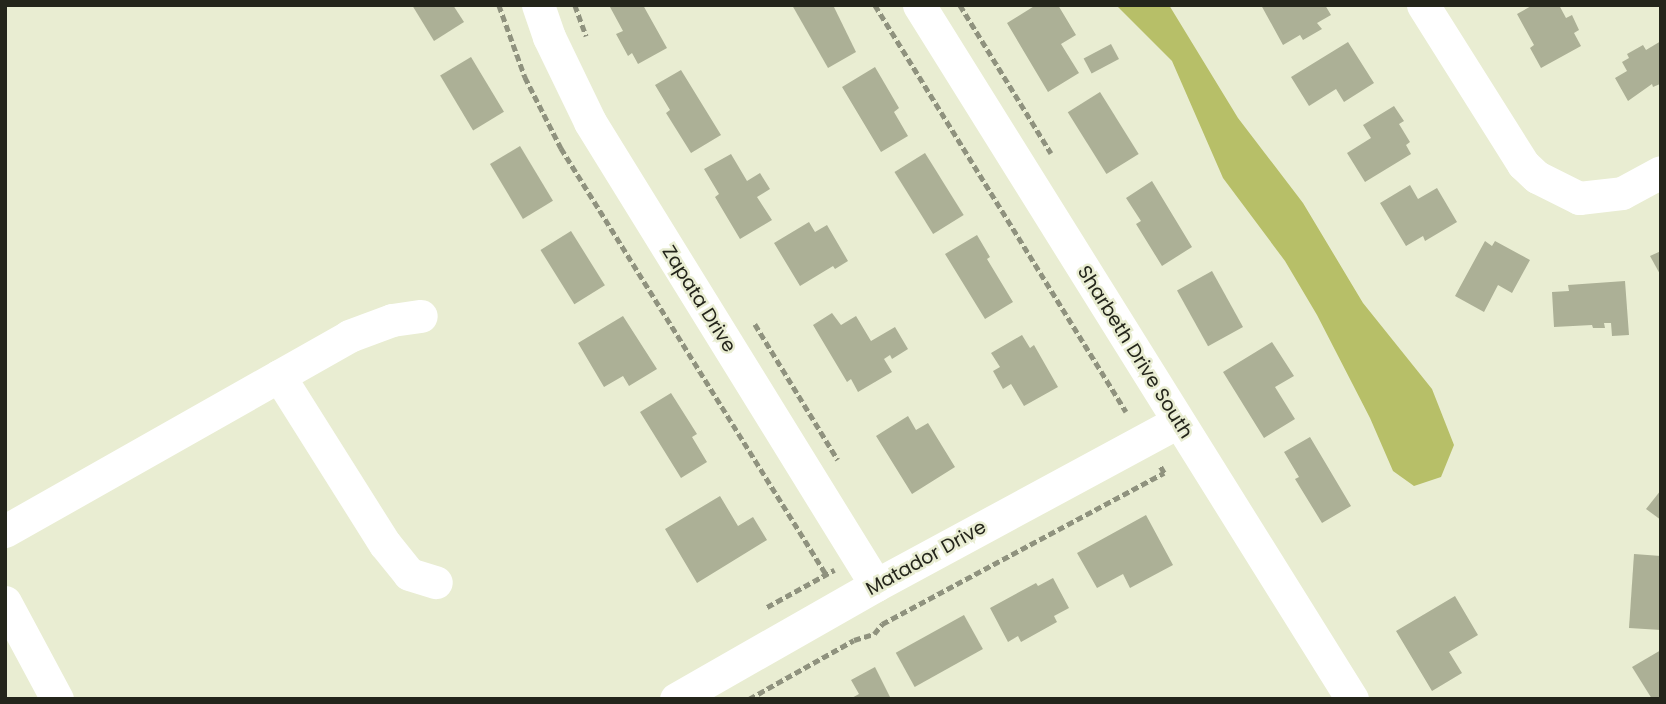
<!DOCTYPE html>
<style>
body{margin:0}
#map{position:relative;width:1666px;height:704px;overflow:hidden;background:#e9edd2;font-family:Poppins,sans-serif}
div>[style]{position:absolute}
.forest>*{inset:0;background:#b7bf68}
.building>*{inset:0;background:#acb096;transform-origin:0 0}
.path>*{height:4.5px;margin-top:-2.25px;transform-origin:0;background:repeating-linear-gradient(90deg,#8f927e 0 7px,transparent 0 10.5px)}
.street>*{height:33px;margin:-16.5px;padding:0 16.5px;transform-origin:16.5px;border-radius:16.5px;background:#fff}
span{translate:-50% -50%;white-space:nowrap;text-align:center;line-height:1.15;-webkit-text-stroke:5px #e9edd2;paint-order:stroke}
.street-label{font-size:19px;color:#24251b}
.frame{position:absolute;inset:0;border:7px solid #24251b;pointer-events:none}
</style>
<div id="map">
<div class="forest">
<i style="clip-path:polygon(1116px 5px,1169px 5px,1238px 118px,1303px 203px,1363px 303px,1432px 389px,1454px 445px,1441px 477px,1414px 486px,1393px 471px,1370px 418px,1317px 315px,1285px 261px,1223px 178px,1172px 61px)"></i>
</div>
<div class="building">
<i style="clip-path:polygon(412px 5px,453px 5px,464px 22px,434px 41px)"></i>
<i style="clip-path:polygon(613px 5px,643px 5px,667px 48px,638px 64px,632px 53px,628px 56px,616px 34px,623px 31px,610px 7px)"></i>
<i style="clip-path:polygon(792px 5px,833px 5px,856px 52px,828px 68px)"></i>
<i style="clip-path:polygon(1036px 5px,1058px 5px,1076px 35px,1061px 44px,1079px 73px,1048px 92px,1007px 23px)"></i>
<i style="clip-path:polygon(1261px 5px,1325px 5px,1331px 15px,1317px 23px,1322px 29px,1303px 40px,1300px 35px,1283px 45px)"></i>
<i style="clip-path:polygon(1533px 5px,1559px 5px,1566px 18px,1572px 15px,1579px 30px,1574px 33px,1581px 46px,1541px 68px,1530px 48px,1534px 45px,1517px 14px)"></i>
<i style="clip-path:polygon(1661px 41px,1660px 84px,1653px 87px,1652px 84px,1628px 101px,1615px 78px,1627px 71px,1622px 62px,1629px 58px,1627px 54px,1643px 45px,1646px 50px)"></i>
<i style="clip-path:polygon(1348px 42px,1374px 83px,1344px 102px,1336px 89px,1309px 106px,1291px 77px)"></i>
<i style="left:1111px;top:44px;width:17px;height:31px;rotate:62deg"></i>
<i style="left:471px;top:57px;width:64px;height:36px;rotate:59deg"></i>
<i style="clip-path:polygon(875px 67px,899px 108px,894px 112px,908px 136px,881px 152px,842px 87px)"></i>
<i style="clip-path:polygon(681px 70px,721px 135px,691px 153px,666px 113px,670px 110px,655px 85px)"></i>
<i style="left:1100px;top:92px;width:73px;height:38px;rotate:58deg"></i>
<i style="clip-path:polygon(1394px 106px,1404px 121px,1399px 124px,1410px 142px,1406px 145px,1411px 154px,1365px 182px,1347px 153px,1371px 138px,1363px 125px)"></i>
<i style="left:520px;top:146px;width:64px;height:35px;rotate:59deg"></i>
<i style="left:925px;top:153px;width:73px;height:36px;rotate:58deg"></i>
<i style="clip-path:polygon(731px 154px,747px 181px,760px 173px,770px 189px,757px 197px,772px 220px,740px 239px,715px 197px,719px 194px,704px 169px)"></i>
<i style="clip-path:polygon(1152px 181px,1192px 247px,1162px 266px,1136px 224px,1141px 221px,1126px 198px)"></i>
<i style="clip-path:polygon(1410px 185px,1418px 199px,1437px 188px,1457px 222px,1425px 241px,1423px 236px,1406px 246px,1380px 203px)"></i>
<i style="clip-path:polygon(809px 222px,815px 232px,827px 225px,848px 261px,835px 269px,833px 266px,800px 286px,774px 243px)"></i>
<i style="left:571px;top:231px;width:64px;height:36px;rotate:58deg"></i>
<i style="clip-path:polygon(977px 235px,990px 257px,987px 259px,1013px 302px,985px 319px,945px 254px)"></i>
<i style="clip-path:polygon(1485px 241px,1492px 246px,1495px 241px,1530px 260px,1512px 293px,1498px 285px,1484px 312px,1455px 296px)"></i>
<i style="clip-path:polygon(1661px 251px,1661px 276px,1650px 256px)"></i>
<i style="left:1212px;top:271px;width:64px;height:40px;rotate:61deg"></i>
<i style="clip-path:polygon(1625px 281px,1629px 335px,1612px 336px,1611px 323px,1604px 323px,1605px 328px,1593px 328px,1592px 325px,1554px 327px,1552px 292px,1569px 291px,1568px 285px)"></i>
<i style="clip-path:polygon(832px 313px,841px 325px,856px 316px,871px 341px,895px 327px,908px 349px,892px 359px,890px 355px,884px 359px,892px 372px,858px 392px,851px 379px,847px 382px,813px 325px)"></i>
<i style="clip-path:polygon(623px 316px,657px 369px,629px 386px,623px 376px,604px 387px,578px 343px)"></i>
<i style="clip-path:polygon(1022px 335px,1030px 348px,1034px 345px,1058px 387px,1024px 406px,1011px 384px,1003px 389px,993px 371px,1000px 367px,991px 353px)"></i>
<i style="clip-path:polygon(1272px 342px,1294px 376px,1275px 387px,1295px 419px,1264px 438px,1223px 372px)"></i>
<i style="clip-path:polygon(671px 393px,697px 434px,692px 437px,707px 462px,681px 478px,640px 412px)"></i>
<i style="clip-path:polygon(908px 416px,916px 430px,928px 423px,955px 467px,912px 494px,876px 436px)"></i>
<i style="clip-path:polygon(1310px 437px,1351px 506px,1322px 523px,1295px 479px,1299px 477px,1284px 452px)"></i>
<i style="clip-path:polygon(1661px 490px,1661px 520px,1646px 509px)"></i>
<i style="clip-path:polygon(720px 496px,738px 526px,753px 517px,767px 540px,697px 583px,665px 529px)"></i>
<i style="clip-path:polygon(1146px 515px,1173px 565px,1130px 588px,1123px 574px,1097px 588px,1077px 553px)"></i>
<i style="clip-path:polygon(1634px 554px,1661px 556px,1661px 630px,1629px 628px)"></i>
<i style="clip-path:polygon(1053px 578px,1069px 608px,1054px 616px,1057px 622px,1021px 642px,1018px 636px,1008px 642px,990px 608px,1036px 583px,1038px 586px)"></i>
<i style="clip-path:polygon(1455px 596px,1478px 635px,1449px 652px,1462px 673px,1432px 691px,1396px 631px)"></i>
<i style="left:964px;top:615px;width:39px;height:78px;rotate:61deg"></i>
<i style="clip-path:polygon(1661px 650px,1661px 699px,1652px 699px,1632px 667px)"></i>
<i style="clip-path:polygon(875px 667px,891px 699px,850px 699px,859px 694px,851px 680px)"></i>
</div>
<div class="path">
<i style="left:499px;top:5px;width:77px;rotate:70.1deg"></i>
<i style="left:525px;top:77px;width:80px;rotate:63.1deg"></i>
<i style="left:561px;top:148px;width:502px;rotate:58.12deg"></i>
<i style="left:575px;top:5px;width:33px;rotate:70deg"></i>
<i style="left:875px;top:5px;width:478px;rotate:58.3deg"></i>
<i style="left:960px;top:5px;width:174px;rotate:58.4deg"></i>
<i style="left:755px;top:324px;width:159px;rotate:58.6deg"></i>
<i style="left:767px;top:607px;width:77px;rotate:-28.9deg"></i>
<i style="left:749px;top:699px;width:120px;rotate:-29.3deg"></i>
<i style="left:854px;top:640px;width:21px;rotate:-17deg"></i>
<i style="left:874px;top:634px;width:13px;rotate:-51deg"></i>
<i style="left:882px;top:624px;width:320px;rotate:-28.2deg"></i>
<i style="left:1164px;top:473px;width:8px;rotate:-120deg"></i>
</div>
<div class="street">
<i style="left:538px;top:5px;width:34px;rotate:71deg"></i>
<i style="left:549px;top:37px;width:94px;rotate:64.2deg"></i>
<i style="left:590px;top:122px;width:544px;rotate:58.3deg"></i>
<i style="left:919px;top:5px;width:818px;rotate:58.04deg"></i>
<i style="left:1423px;top:5px;width:188px;rotate:57.8deg"></i>
<i style="left:1523px;top:164px;width:19px;rotate:43deg"></i>
<i style="left:1537px;top:177px;width:47px;rotate:26.6deg"></i>
<i style="left:1579px;top:198px;width:43px;rotate:-6.6deg"></i>
<i style="left:1622px;top:193px;width:44px;rotate:-28.3deg"></i>
<i style="left:279px;top:376px;width:199px;rotate:57.8deg"></i>
<i style="left:385px;top:544px;width:38px;rotate:51deg"></i>
<i style="left:409px;top:574px;width:28px;rotate:17deg"></i>
<i style="left:5px;top:531px;width:395px;rotate:-29.5deg"></i>
<i style="left:349px;top:336px;width:46px;rotate:-20.4deg"></i>
<i style="left:392px;top:320px;width:29px;rotate:-8deg"></i>
<i style="left:5px;top:602px;width:110px;rotate:61.8deg"></i>
<i style="left:676px;top:699px;width:230px;rotate:-29.7deg"></i>
<i style="left:876px;top:585px;width:343px;rotate:-28.4deg"></i>
</div>
<div class="street-label">
<span style="left:699px;top:299px;rotate:58deg">Zapata Drive</span>
<span style="left:1135px;top:352px;rotate:58deg">Sharbeth Drive South</span>
<span style="left:926px;top:558px;rotate:-29deg">Matador Drive</span>
</div>
<div class="frame"></div>
</div>
